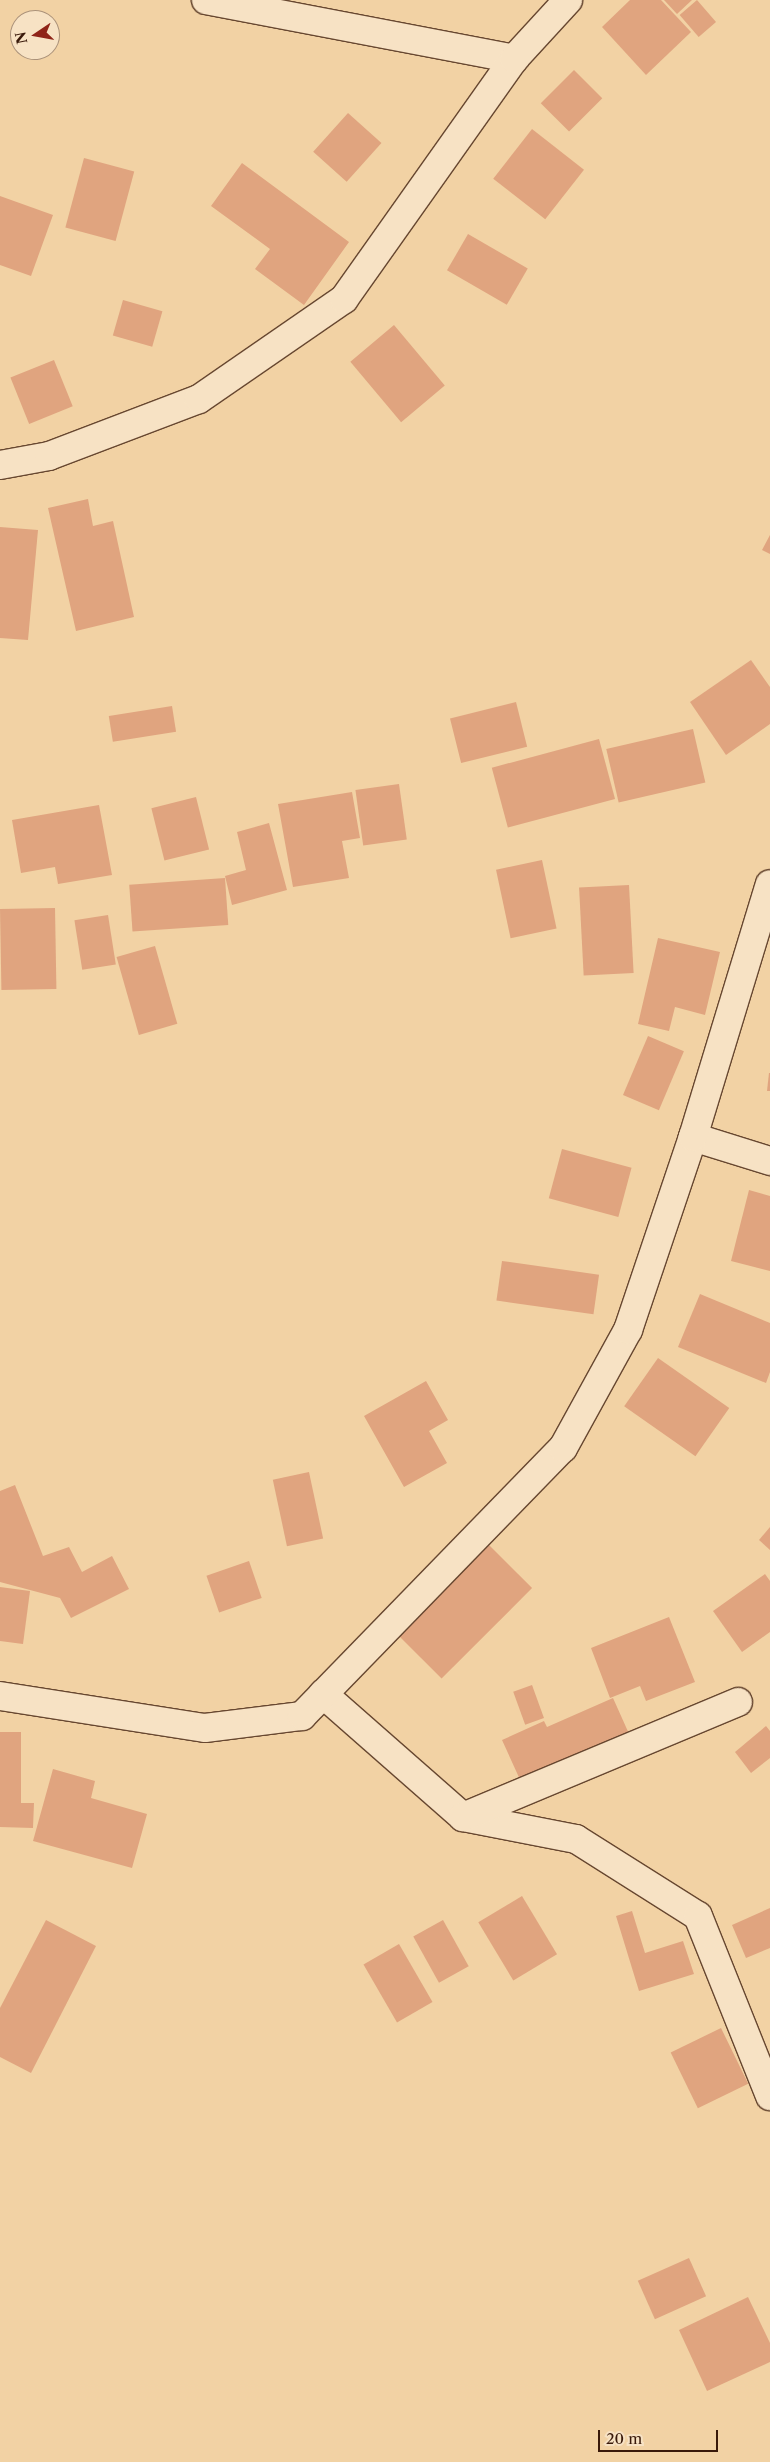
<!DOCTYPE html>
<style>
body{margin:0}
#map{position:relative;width:770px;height:2462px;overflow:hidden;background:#f2d2a4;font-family:"Libre Caslon Text",serif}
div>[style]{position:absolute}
.building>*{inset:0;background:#e0a47f;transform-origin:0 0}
.roads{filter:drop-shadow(1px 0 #674730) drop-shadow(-1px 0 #674730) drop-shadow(0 1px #674730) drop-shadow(0 -1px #674730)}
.street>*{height:28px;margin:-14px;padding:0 14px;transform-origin:14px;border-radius:14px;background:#f7e2c4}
span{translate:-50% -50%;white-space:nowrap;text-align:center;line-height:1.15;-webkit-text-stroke:4px #f7e2c4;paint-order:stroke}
.north{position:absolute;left:10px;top:10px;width:50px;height:50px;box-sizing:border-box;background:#f7e2c4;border:1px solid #ab927a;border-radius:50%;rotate:258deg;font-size:14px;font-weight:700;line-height:20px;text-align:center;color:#39190a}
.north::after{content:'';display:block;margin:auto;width:18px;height:22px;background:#8f2418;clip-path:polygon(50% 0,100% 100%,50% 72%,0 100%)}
.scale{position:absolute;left:598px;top:2430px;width:120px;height:22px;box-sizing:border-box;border:2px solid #39190a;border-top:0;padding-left:6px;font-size:15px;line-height:18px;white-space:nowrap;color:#39190a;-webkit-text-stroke:4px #f7e2c4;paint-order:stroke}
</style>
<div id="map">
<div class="building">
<i style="clip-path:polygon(630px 0,661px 0,691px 32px,646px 75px,602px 27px)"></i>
<i style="clip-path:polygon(664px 0,692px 0,677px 14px)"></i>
<i style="left:697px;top:0;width:29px;height:23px;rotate:49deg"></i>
<i style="left:574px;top:70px;width:40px;height:47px;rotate:45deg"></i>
<i style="left:348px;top:113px;width:45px;height:52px;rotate:42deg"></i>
<i style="left:532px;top:129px;width:66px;height:63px;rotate:38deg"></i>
<i style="left:84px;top:158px;width:52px;height:72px;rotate:15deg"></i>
<i style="clip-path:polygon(242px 163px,349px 242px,304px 305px,255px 269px,270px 249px,211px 206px)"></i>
<i style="clip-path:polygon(0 196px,53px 215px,31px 276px,0 265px)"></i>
<i style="left:468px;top:234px;width:69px;height:42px;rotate:30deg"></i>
<i style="left:123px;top:300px;width:41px;height:37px;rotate:16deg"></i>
<i style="left:394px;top:325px;width:79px;height:57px;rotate:50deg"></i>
<i style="left:54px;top:360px;width:50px;height:47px;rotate:68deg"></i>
<i style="clip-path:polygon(88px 499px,93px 526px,113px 521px,134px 617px,76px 631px,48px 508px)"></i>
<i style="clip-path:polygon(0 527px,38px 530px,28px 640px,0 638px)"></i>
<i style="clip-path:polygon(770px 535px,770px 554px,762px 550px)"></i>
<i style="clip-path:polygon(751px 660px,770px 687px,770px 724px,726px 755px,690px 702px)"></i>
<i style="left:516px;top:702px;width:46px;height:68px;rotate:76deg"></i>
<i style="left:172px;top:706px;width:26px;height:64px;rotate:81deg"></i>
<i style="left:693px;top:729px;width:55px;height:89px;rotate:77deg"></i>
<i style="left:599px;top:739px;width:62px;height:111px;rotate:75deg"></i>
<i style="left:399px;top:784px;width:56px;height:44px;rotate:82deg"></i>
<i style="clip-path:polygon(352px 792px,360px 838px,342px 841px,349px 878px,293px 887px,278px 804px)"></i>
<i style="left:196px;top:797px;width:54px;height:46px;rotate:76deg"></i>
<i style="clip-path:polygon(99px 805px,112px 875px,58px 884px,55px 867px,21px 873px,12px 820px)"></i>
<i style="clip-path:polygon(269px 823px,287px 890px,232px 905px,225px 876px,246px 870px,237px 832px)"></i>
<i style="left:542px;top:860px;width:70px;height:47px;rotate:78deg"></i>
<i style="left:225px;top:878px;width:47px;height:96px;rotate:86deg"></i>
<i style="left:629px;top:885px;width:88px;height:50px;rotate:87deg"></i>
<i style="left:55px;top:908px;width:81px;height:55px;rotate:89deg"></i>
<i style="left:108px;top:915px;width:50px;height:34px;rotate:81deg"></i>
<i style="clip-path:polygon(658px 938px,720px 952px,705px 1015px,675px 1007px,669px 1031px,638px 1024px)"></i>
<i style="left:155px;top:946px;width:81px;height:40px;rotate:74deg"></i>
<i style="left:648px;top:1036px;width:39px;height:64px;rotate:23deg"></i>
<i style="clip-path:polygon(769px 1073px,770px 1073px,770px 1091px,767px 1091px)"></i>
<i style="left:562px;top:1149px;width:72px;height:51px;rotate:15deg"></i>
<i style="clip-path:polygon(749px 1190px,770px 1196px,770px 1271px,731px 1261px)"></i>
<i style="left:502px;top:1261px;width:98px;height:40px;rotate:8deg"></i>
<i style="clip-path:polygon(700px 1294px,770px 1323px,770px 1372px,766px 1383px,678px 1347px)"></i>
<i style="left:658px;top:1358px;width:87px;height:59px;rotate:35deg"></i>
<i style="clip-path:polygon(426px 1381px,448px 1420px,429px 1431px,447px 1463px,404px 1487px,364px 1416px)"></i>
<i style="left:309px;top:1472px;width:68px;height:37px;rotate:78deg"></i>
<i style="clip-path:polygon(15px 1485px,43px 1556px,69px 1547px,82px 1572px,112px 1556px,129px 1589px,71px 1618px,60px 1598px,0 1582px,0 1491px)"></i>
<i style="clip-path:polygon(770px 1527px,770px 1550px,759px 1540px)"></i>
<i style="left:484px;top:1540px;width:68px;height:128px;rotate:45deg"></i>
<i style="left:249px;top:1561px;width:39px;height:45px;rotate:71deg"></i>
<i style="clip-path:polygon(765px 1574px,770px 1581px,770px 1632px,742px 1652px,713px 1611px)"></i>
<i style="clip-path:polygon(0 1587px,30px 1591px,23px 1644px,0 1641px)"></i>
<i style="clip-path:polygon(669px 1617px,695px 1682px,646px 1701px,640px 1686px,610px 1698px,591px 1648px)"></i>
<i style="left:532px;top:1685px;width:35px;height:20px;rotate:70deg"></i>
<i style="clip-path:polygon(613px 1698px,630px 1736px,522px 1784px,502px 1740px,544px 1721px,547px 1727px)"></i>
<i style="clip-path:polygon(766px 1726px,770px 1731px,770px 1758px,751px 1773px,735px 1752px)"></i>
<i style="clip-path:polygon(0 1732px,21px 1732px,21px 1803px,34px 1803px,33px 1828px,0 1827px)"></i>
<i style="clip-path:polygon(53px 1769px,95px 1781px,91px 1798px,147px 1814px,132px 1868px,33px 1841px)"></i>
<i style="left:522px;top:1896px;width:68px;height:51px;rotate:59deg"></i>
<i style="clip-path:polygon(770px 1908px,770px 1948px,746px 1958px,732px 1925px)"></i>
<i style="clip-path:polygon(632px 1911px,645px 1953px,683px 1941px,694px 1974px,639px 1991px,616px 1916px)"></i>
<i style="clip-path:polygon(46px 1920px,96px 1946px,31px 2073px,0 2057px,0 2008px)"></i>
<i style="left:443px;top:1920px;width:53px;height:34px;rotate:61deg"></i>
<i style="left:399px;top:1944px;width:67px;height:41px;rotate:60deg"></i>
<i style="left:721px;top:2028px;width:62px;height:56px;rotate:64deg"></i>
<i style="left:689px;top:2258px;width:42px;height:56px;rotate:66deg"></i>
<i style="clip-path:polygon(748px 2297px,770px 2343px,770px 2362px,707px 2391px,679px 2330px)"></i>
</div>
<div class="roads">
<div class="street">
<i style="left:206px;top:0;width:314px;rotate:10.8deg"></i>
<i style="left:0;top:465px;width:50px;rotate:-10.4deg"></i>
<i style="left:49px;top:456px;width:160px;rotate:-20.8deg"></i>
<i style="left:199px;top:399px;width:176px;rotate:-34.6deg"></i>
<i style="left:344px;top:299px;width:294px;rotate:-54.7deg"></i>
<i style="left:514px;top:59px;width:80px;rotate:-47.5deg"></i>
<i style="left:693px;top:1137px;width:81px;rotate:17.3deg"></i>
<i style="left:323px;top:1694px;width:186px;rotate:41.3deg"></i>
<i style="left:463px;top:1817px;width:115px;rotate:11deg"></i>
<i style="left:576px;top:1839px;width:144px;rotate:32.3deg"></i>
<i style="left:698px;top:1916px;width:194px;rotate:68.2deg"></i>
<i style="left:0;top:1696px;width:207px;rotate:8.9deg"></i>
<i style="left:205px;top:1728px;width:98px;rotate:-7.1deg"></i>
<i style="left:302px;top:1716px;width:374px;rotate:-45.8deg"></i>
<i style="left:563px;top:1448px;width:135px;rotate:-61.2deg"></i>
<i style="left:628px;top:1330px;width:204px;rotate:-71.4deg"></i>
<i style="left:693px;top:1137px;width:264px;rotate:-73.1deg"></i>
<i style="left:463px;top:1817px;width:298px;rotate:-22.7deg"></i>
</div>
</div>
<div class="north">N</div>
<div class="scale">20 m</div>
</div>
